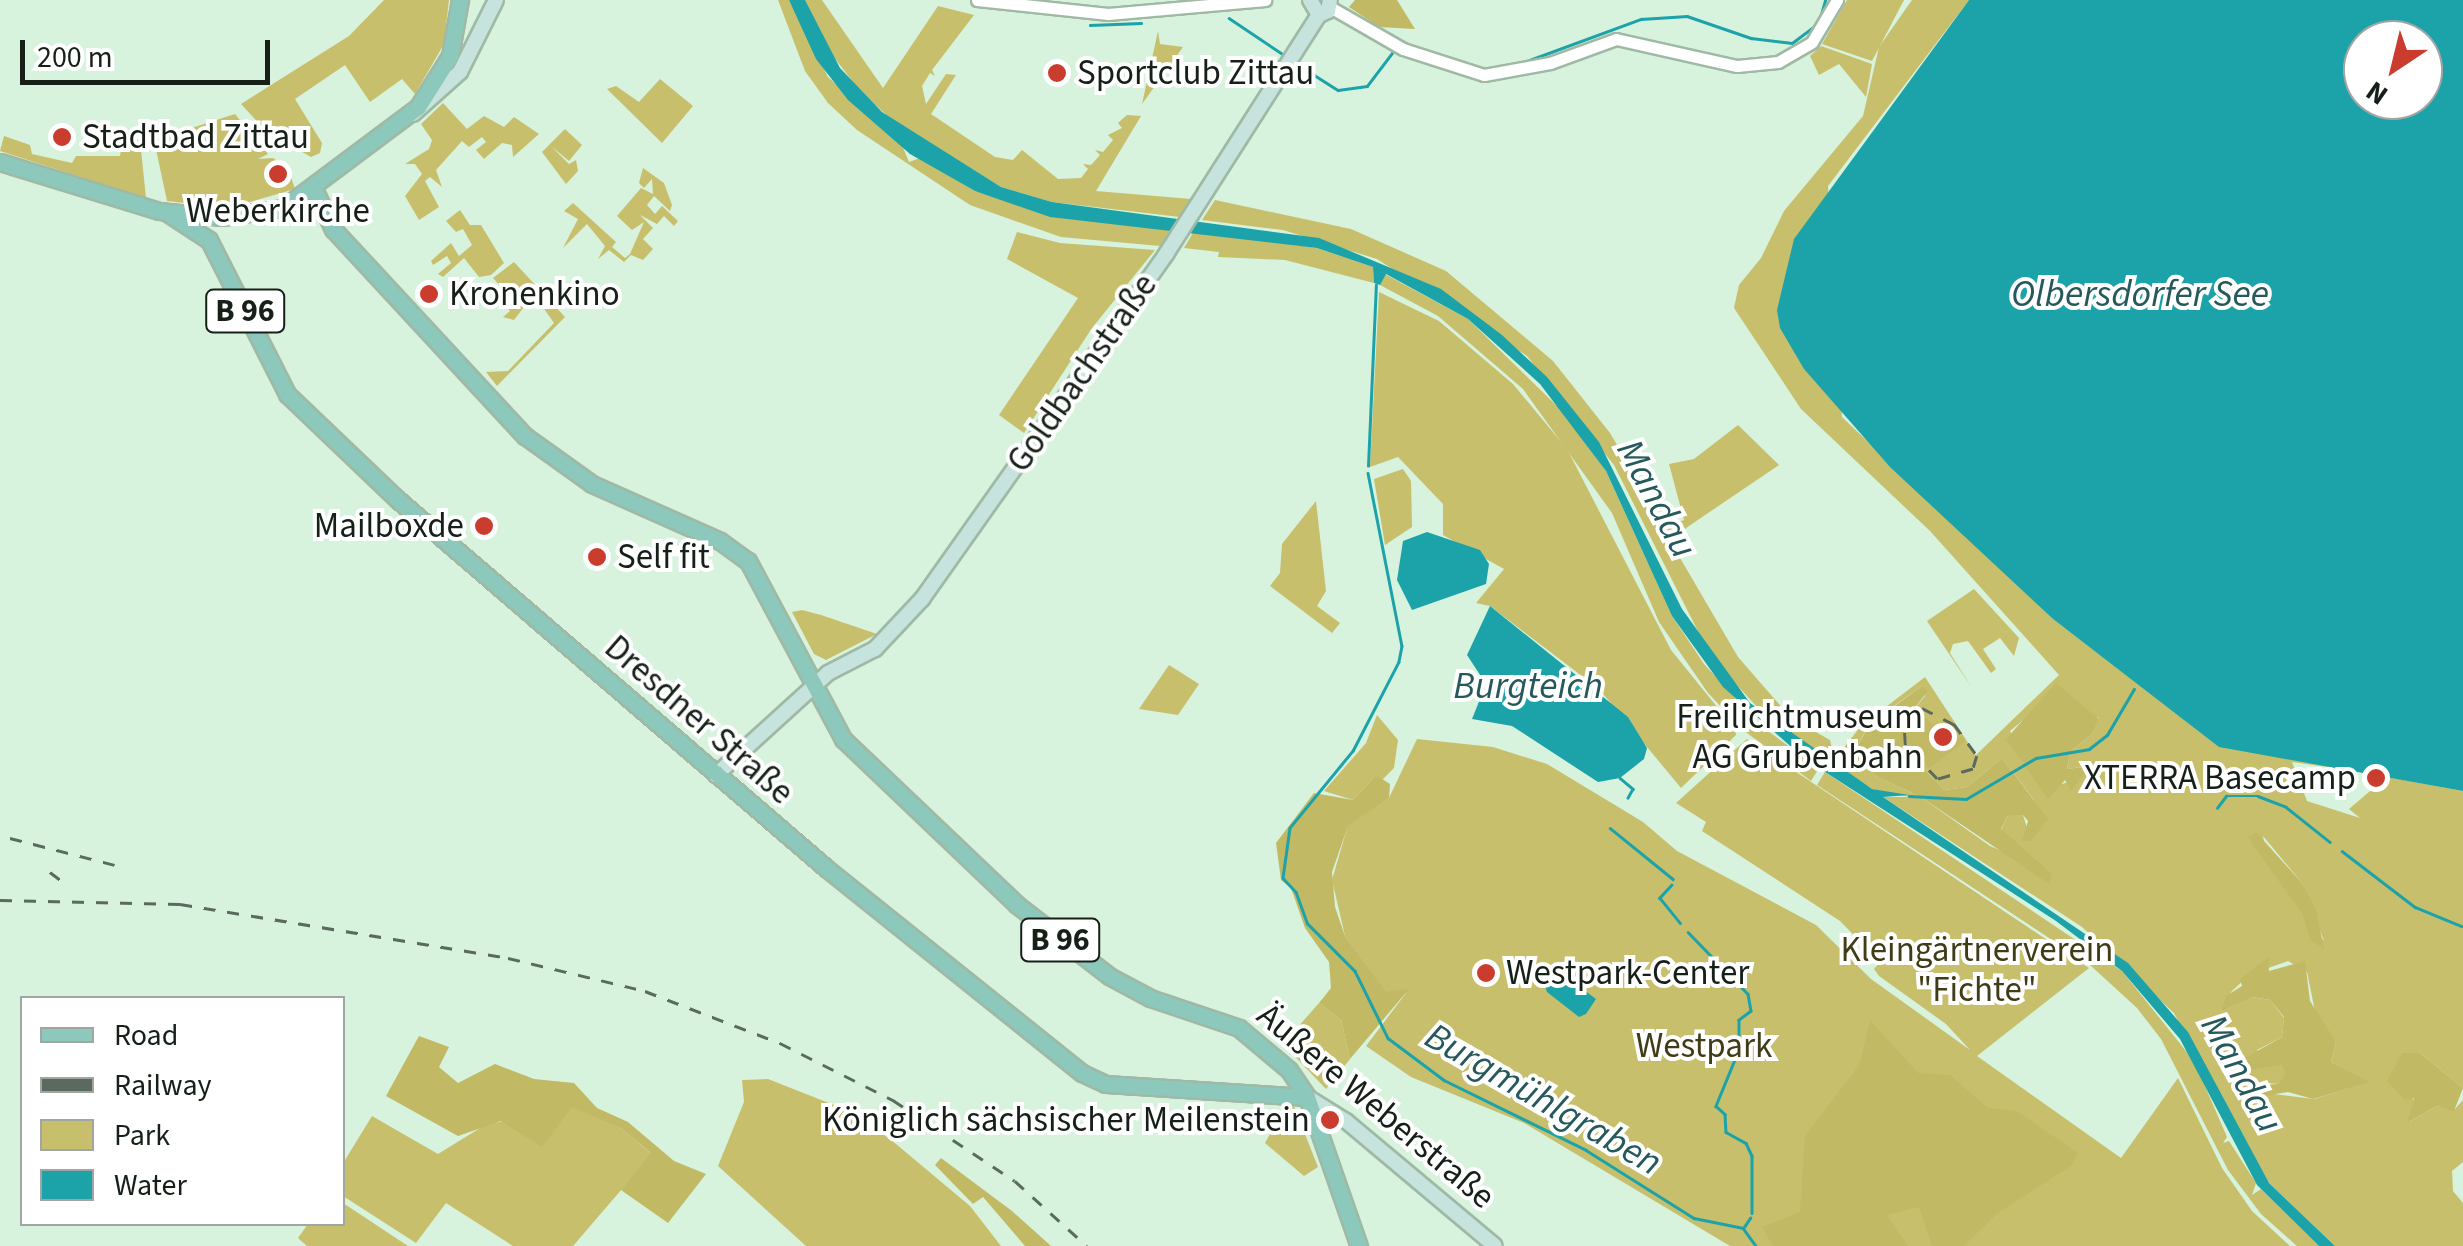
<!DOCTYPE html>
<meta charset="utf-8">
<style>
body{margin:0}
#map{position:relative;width:2463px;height:1246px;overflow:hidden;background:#d7f2dd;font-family:"Source Sans 3",sans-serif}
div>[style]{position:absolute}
.green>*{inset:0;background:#c8bf6c}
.forest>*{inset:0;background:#c2b965}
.water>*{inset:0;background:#1ca3aa}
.stream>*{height:2.5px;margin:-1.25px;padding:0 1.25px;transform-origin:1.25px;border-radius:1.25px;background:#1ca3aa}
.roads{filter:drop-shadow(2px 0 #9fb9a5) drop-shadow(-2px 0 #9fb9a5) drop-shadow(0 2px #9fb9a5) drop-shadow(0 -2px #9fb9a5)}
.tertiary>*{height:11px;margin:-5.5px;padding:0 5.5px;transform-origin:5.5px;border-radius:5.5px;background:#fff}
.secondary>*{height:14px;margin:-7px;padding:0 7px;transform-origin:7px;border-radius:7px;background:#c6e4dd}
.primary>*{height:15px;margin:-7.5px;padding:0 7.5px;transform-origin:7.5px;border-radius:7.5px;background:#8cc8bb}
.rail>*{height:2.5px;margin-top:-1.25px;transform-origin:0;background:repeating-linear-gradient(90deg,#5a6a5e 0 12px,transparent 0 24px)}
.dots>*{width:28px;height:28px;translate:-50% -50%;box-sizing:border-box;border:5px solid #fff;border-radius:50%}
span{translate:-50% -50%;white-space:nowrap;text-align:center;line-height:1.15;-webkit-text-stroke:8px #fff;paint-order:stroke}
.shield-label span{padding:2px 8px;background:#fff;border:2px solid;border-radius:8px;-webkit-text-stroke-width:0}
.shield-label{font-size:32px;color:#162019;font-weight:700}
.poi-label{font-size:35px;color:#162019}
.left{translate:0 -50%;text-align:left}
.right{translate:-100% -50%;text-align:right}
.street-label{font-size:35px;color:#162019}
.park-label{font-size:35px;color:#403c17}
.water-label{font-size:38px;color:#26595c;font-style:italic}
.legend{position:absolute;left:20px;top:996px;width:325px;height:230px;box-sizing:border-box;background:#fff;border:2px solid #a2a6a3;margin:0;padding:12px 18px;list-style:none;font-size:30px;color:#162019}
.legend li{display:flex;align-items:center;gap:20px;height:50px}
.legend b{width:50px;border:2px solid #a2a6a3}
.north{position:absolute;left:2343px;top:20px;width:100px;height:100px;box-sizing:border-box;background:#fff;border:2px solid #a2a6a3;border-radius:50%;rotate:215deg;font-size:28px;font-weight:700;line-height:40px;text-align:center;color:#162019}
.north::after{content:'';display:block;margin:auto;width:35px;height:45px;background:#ca3d2e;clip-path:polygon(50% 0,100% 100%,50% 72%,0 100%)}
.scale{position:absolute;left:20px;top:40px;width:250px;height:45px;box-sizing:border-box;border:5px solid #162019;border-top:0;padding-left:12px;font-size:30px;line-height:35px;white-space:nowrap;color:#162019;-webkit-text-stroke:8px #fff;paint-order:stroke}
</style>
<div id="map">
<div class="green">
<i style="clip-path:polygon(384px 0,449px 0,444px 44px,415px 94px,402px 79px,370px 102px,345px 65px,295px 99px,322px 143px,320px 153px,311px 157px,267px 132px,241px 104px,349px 36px)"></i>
<i style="clip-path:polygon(778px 0,789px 0,828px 77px,902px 145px,909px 162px,920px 158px,975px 191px,1079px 220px,1172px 228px,1160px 246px,1061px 237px,970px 205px,857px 130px,828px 103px,805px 71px)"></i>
<i style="clip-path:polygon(805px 0,822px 0,883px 88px,938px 6px,974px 15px,932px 70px,935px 76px,930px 73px,922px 86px,926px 104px,946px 74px,956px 75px,931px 114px,995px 157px,1013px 160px,1022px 150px,1058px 179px,1081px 178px,1088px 169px,1083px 164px,1091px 165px,1100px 155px,1095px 150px,1103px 152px,1113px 140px,1108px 135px,1122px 128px,1118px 123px,1127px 115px,1141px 116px,1096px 191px,1191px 199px,1180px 217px,1052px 202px,1001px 187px,892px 120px,860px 91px,826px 47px)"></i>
<i style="clip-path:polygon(1847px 0,1904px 0,1872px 61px,1822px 44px)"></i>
<i style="clip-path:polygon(evenodd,1912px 0,1969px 0,1828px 186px,1842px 417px,2053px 619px,2219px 746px,2463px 791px,2463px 1088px,2420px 1053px,2402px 1053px,2415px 1107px,2409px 1122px,2437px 1106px,2454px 1110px,2463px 1100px,2463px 1162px,2452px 1171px,2453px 1191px,2463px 1203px,2463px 1246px,2335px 1246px,2269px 1183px,2247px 1151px,2174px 1013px,2082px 927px,1883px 797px,1909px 797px,1872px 789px,1830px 765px,1861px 726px,1925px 677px,1976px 755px,2059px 675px,1930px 531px,1801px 409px,1734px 308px,1739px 285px,1761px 258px,1784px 211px,1863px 116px,1879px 47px,1912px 0,1922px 686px,1925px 696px,1905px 720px,1903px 747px,1944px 790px,1967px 787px,2002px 758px,2034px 800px,2031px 841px,2023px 815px,2008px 815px,2001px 830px,2052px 873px,1990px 846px,1921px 797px,1877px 777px,1853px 754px,1870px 723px,1922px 686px,1912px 0,2045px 702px,2099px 718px,2093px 733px,2070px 752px,2067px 769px,2082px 767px,2069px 782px,2042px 789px,2010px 731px,2045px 702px,1912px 0,2292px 762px,2363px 772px,2376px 786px,2349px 809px,2360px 818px,2307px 801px,2292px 762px,1912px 0,2263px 836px,2302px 883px,2324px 941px,2269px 866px,2263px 836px,1912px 0,2267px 958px,2263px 970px,2288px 961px,2307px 972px,2317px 1021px,2336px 1042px,2331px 1062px,2368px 1082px,2314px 1099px,2274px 1094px,2267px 1083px,2278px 1084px,2287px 1073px,2281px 1065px,2262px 1065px,2257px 1050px,2282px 1037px,2284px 1018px,2270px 1000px,2251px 997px,2221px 1012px,2231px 992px,2267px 958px)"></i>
<i style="clip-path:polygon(1158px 31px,1160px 44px,1183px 47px,1142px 104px)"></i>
<i style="clip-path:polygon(1821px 46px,1872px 64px,1866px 97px,1839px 64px,1819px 75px,1810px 56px)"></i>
<i style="clip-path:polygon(660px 79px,693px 106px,662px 143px,607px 89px,616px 86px,639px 102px)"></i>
<i style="clip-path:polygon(443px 103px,467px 129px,484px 116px,504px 127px,514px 117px,539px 134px,513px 157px,512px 145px,502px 143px,484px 159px,476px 150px,486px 142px,482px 137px,469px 147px,462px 141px,436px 170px,442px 187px,430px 177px,425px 181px,439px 207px,419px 220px,405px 196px,422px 174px,415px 164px,405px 164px,429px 149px,432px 140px,421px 124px)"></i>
<i style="clip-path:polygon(235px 114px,268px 154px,258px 159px,273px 158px,288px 168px,295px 189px,229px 208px,167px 201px,154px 140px)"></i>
<i style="clip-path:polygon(565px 129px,582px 145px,569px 161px,551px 146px,569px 164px,576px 160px,578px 171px,566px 184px,542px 152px)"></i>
<i style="clip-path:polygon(4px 136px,30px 145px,32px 154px,72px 163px,76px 156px,120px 156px,123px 139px,140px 140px,146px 198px,0 151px)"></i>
<i style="clip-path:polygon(643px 168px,664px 183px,672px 205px,670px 211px,654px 196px,647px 205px,655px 214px,662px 206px,678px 221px,674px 226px,664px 216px,657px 224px,640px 215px,653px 228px,643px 239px,653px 249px,643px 260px,631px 255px,624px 262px,609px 250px,598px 259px,605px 246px,587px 224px,563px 248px,578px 219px,564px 211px,573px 203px,616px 242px,612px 247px,625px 258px,630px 254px,644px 222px,632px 230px,617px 216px,641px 188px,653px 194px,652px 179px,644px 188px,639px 183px)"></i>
<i style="clip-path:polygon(1215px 200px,1351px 229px,1446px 271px,1553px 361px,1610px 433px,1665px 527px,1684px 520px,1669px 464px,1694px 459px,1738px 425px,1779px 465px,1686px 528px,1673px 546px,1738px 657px,1791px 718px,1830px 740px,1832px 749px,1820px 757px,1771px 722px,1711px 657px,1614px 465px,1527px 356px,1377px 259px,1283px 230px,1202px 220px)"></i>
<i style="clip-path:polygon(460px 210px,470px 225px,481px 225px,504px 263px,491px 275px,479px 277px,464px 258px,443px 277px,438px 274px,451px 263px,447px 256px,433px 265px,431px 261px,451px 243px,459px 256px,472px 245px,463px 229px,456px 232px,446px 221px)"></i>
<i style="clip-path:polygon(1194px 231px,1317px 248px,1373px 267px,1374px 283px,1285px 260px,1218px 257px,1219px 252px,1184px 248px)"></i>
<i style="clip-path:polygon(1017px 232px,1060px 243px,1155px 250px,1092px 328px,1024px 433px,999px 415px,1078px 298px,1007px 259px)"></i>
<i style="clip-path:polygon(514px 262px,565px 317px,497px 386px,486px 372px,508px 371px,554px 323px,540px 303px,527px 303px,514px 320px,503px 317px,510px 311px,500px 300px,507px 293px,493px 278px)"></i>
<i style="clip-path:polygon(1381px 272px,1468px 319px,1564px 413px,1606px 471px,1672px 616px,1704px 664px,1765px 729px,1819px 768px,1811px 781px,1743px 730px,1708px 693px,1659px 622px,1612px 513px,1523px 389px,1438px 316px,1380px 285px)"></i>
<i style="clip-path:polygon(1379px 292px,1439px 321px,1513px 384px,1567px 449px,1671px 650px,1735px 729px,1736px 735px,1681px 788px,1599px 689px,1490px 606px,1476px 603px,1504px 569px,1443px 535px,1443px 504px,1398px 457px,1370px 467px)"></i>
<i style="clip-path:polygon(1403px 469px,1411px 481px,1412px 527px,1385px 545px,1374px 479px)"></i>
<i style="clip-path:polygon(1316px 501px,1326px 591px,1317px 606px,1340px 623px,1332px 633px,1270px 586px,1280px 573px,1282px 544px)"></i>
<i style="clip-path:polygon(1974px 589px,2019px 638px,2014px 656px,2000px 638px,1983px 649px,1996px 669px,1991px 673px,1968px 641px,1953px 644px,1950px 653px,1972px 688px,1927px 621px)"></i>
<i style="clip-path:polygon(802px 610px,821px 615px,877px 634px,826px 660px,814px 654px,792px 612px)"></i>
<i style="clip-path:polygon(1169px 665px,1199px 684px,1178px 715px,1139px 709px)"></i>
<i style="clip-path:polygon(1377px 715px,1398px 740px,1394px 768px,1382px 780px,1376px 775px,1353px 800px,1324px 791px,1366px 743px)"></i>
<i style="clip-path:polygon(1417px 739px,1493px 747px,1547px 764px,1643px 822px,1677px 851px,1816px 925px,1871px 979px,1970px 1050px,1946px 1024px,1879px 976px,1874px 969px,1880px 962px,1840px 921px,1702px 831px,1706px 822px,1676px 803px,1747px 739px,2089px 968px,1977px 1056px,2121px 1158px,2178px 1078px,2222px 1168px,2252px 1211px,2290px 1246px,1730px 1246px,1524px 1123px,1411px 1077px,1366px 1046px,1406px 993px,1386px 993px,1345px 936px,1332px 880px,1348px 825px,1389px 798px)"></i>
<i style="clip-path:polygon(1825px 772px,2122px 971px,2194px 1061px,2227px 1137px,2223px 1143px,2229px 1141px,2256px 1183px,2252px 1195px,2261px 1189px,2319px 1246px,2297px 1246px,2261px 1214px,2228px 1170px,2161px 1039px,2137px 1008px,2090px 965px,1817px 785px)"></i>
<i style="clip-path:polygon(1319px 1003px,1341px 1020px,1350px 1059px,1326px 1089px,1283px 1044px)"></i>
<i style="clip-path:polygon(768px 1079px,849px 1111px,890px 1139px,970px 1206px,1001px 1246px,806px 1246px,718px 1166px,744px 1102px,742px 1080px)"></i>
<i style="clip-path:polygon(1287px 1104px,1293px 1104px,1318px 1167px,1304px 1176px,1265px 1143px)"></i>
<i style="clip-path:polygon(575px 1106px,622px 1129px,652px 1154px,573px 1246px,513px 1246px,446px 1203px,416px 1243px,343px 1196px,342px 1165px,372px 1116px,438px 1154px,485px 1125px)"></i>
<i style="clip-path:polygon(343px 1203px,408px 1246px,307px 1246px,298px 1238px,308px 1224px,342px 1224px)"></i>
</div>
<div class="forest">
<i style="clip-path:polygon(1355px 0,1397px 0,1415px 29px,1379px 27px,1349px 7px)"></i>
<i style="clip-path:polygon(2056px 683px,2099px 719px,2093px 733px,2070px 752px,2067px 769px,2090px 766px,2071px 791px,2065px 780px,2048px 799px,2006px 739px)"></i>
<i style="clip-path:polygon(1922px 686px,1928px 691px,1905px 720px,1903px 747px,1944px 790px,1967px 787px,2002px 758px,2048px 819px,2031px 841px,2022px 841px,2028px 821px,2023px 815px,2008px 815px,2001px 829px,2052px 873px,2049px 884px,1921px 797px,1877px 777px,1853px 754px,1870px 724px)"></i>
<i style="clip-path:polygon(1921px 713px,1949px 740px,1962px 737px,1965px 742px,1929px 768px,1906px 740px,1912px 718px)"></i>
<i style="clip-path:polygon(1376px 775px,1390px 784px,1389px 798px,1348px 826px,1332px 872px,1335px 907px,1345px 936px,1386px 992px,1409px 989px,1350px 1059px,1341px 1020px,1319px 1003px,1331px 988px,1329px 962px,1305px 928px,1291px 888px,1281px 880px,1276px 843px,1314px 793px,1353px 800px)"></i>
<i style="clip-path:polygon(2256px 832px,2302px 883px,2316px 910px,2324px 949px,2310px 939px,2302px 913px,2255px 848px,2248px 837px)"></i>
<i style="clip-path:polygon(2268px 957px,2269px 971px,2305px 961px,2310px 1001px,2336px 1042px,2331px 1062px,2370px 1082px,2313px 1099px,2288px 1092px,2263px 1096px,2262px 1085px,2278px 1084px,2286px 1073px,2281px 1065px,2249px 1070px,2243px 1059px,2282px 1037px,2284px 1017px,2270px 1000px,2252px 997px,2221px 1012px,2226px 996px,2242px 986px,2240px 979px)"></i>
<i style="clip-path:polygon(1870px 1020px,1918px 1073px,1950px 1075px,1988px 1108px,2017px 1111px,2078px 1153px,2071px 1166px,1998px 1213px,1964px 1246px,1932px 1246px,1919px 1207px,1887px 1215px,1908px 1246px,1773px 1246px,1762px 1227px,1800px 1212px,1805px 1136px,1860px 1064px)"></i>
<i style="clip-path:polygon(419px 1036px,449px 1047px,439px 1067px,458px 1083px,495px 1064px,534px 1079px,574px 1083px,597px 1108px,628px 1122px,674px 1161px,706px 1174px,668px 1223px,621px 1190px,651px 1153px,622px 1129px,572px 1107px,542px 1147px,501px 1121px,458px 1136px,386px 1096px)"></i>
<i style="clip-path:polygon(2402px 1053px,2420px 1053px,2463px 1088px,2454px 1111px,2437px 1106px,2407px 1123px,2414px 1098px,2405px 1100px,2387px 1081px)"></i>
<i style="clip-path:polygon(941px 1158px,1012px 1211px,1051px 1246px,1025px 1246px,983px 1197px,973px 1204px,935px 1165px)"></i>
</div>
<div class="water">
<i style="clip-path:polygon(789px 0,805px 0,840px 68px,882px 112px,1001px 187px,1052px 202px,1319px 238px,1441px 289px,1502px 335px,1547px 377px,1599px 442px,1682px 609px,1750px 703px,1872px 789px,1909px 795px,1883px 797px,2128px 963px,2188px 1032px,2269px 1183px,2335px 1246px,2319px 1246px,2257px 1185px,2180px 1039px,2122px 971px,2056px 921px,1805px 759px,1723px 687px,1672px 616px,1606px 471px,1540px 384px,1468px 319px,1386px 274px,1380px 285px,1374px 283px,1373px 267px,1317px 248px,1050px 217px,975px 191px,910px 154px,848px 100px,816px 59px)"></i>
<i style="clip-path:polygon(evenodd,1969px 0,2463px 0,2463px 791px,2219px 747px,2053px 619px,1890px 467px,1804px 369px,1780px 328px,1777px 310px,1794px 239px,1969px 0,2423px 40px,2423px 100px,2363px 100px,2363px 40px,2423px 40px)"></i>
<i style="clip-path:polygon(1427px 532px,1480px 550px,1489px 564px,1486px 584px,1412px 610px,1397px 580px,1403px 541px)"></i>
<i style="clip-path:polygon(1490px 606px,1628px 717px,1647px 748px,1644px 759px,1620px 778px,1598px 782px,1512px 726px,1472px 719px,1486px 684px,1467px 655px)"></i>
<i style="clip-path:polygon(1558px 971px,1596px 999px,1586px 1014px,1579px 1017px,1547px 992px,1543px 981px)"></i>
</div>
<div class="stream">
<i style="left:1229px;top:18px;width:70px;rotate:33.9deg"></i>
<i style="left:1820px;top:18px;width:19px;rotate:-74deg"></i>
<i style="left:1090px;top:25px;width:51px;rotate:-2.2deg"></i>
<i style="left:1400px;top:41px;width:22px;rotate:22deg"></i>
<i style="left:1294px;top:62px;width:52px;rotate:32.5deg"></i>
<i style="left:1338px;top:90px;width:29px;rotate:-8deg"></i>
<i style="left:1367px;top:86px;width:41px;rotate:-52.9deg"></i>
<i style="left:1524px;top:62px;width:125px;rotate:-20.2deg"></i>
<i style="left:1641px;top:19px;width:46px;rotate:-3.7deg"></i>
<i style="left:1687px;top:16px;width:68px;rotate:19deg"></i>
<i style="left:1751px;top:38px;width:41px;rotate:7deg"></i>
<i style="left:1792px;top:43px;width:30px;rotate:-37deg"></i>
<i style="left:1368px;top:466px;width:181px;rotate:-87.5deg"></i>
<i style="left:1368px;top:473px;width:176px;rotate:78.9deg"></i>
<i style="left:1402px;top:646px;width:16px;rotate:101deg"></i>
<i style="left:1399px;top:662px;width:100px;rotate:117.3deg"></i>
<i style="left:1353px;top:751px;width:99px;rotate:129.3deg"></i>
<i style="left:1290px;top:828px;width:50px;rotate:98deg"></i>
<i style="left:1283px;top:878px;width:19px;rotate:47deg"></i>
<i style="left:1296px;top:892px;width:33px;rotate:70deg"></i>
<i style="left:1307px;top:923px;width:68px;rotate:45deg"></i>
<i style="left:1355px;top:971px;width:75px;rotate:63.8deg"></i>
<i style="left:1388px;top:1038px;width:70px;rotate:36.9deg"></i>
<i style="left:1444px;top:1080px;width:158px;rotate:26.2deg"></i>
<i style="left:1586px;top:1150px;width:128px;rotate:32.2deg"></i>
<i style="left:1694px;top:1218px;width:50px;rotate:11.5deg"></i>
<i style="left:1743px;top:1228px;width:22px;rotate:54deg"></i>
<i style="left:1620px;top:778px;width:17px;rotate:40deg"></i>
<i style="left:1633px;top:789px;width:10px;rotate:119deg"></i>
<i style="left:1909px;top:796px;width:57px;rotate:3deg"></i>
<i style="left:1966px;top:799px;width:81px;rotate:-30.4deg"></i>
<i style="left:2036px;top:758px;width:54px;rotate:-9.6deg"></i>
<i style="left:2089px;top:749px;width:23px;rotate:-38deg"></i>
<i style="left:2107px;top:735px;width:53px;rotate:-59.6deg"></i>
<i style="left:2217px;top:808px;width:15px;rotate:-53deg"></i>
<i style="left:2226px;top:796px;width:32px"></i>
<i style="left:2258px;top:796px;width:30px;rotate:21deg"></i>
<i style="left:2286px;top:807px;width:56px;rotate:38.5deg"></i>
<i style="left:1610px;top:828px;width:81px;rotate:39deg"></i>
<i style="left:2342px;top:851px;width:92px;rotate:37.5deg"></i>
<i style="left:2415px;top:907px;width:50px;rotate:22.4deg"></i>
<i style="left:1672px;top:885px;width:18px;rotate:133deg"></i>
<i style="left:1660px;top:898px;width:32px;rotate:51deg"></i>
<i style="left:1688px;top:932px;width:86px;rotate:45.9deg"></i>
<i style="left:1748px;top:994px;width:17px;rotate:80deg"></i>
<i style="left:1751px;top:1011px;width:15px;rotate:143deg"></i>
<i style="left:1739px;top:1020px;width:30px;rotate:90deg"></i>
<i style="left:1739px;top:1050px;width:61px;rotate:112.3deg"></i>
<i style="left:1716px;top:1106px;width:12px;rotate:42deg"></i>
<i style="left:1725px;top:1114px;width:18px;rotate:87deg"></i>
<i style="left:1726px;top:1132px;width:23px;rotate:29deg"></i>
<i style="left:1746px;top:1143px;width:14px;rotate:65deg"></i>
<i style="left:1752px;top:1156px;width:57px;rotate:90deg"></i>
<i style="left:1744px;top:1227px;width:11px;rotate:-56deg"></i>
</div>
<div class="roads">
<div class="tertiary">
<i style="left:977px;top:0;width:132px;rotate:6.1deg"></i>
<i style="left:1108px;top:14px;width:158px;rotate:-5.1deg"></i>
<i style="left:1330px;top:7px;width:84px;rotate:29.9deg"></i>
<i style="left:1403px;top:49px;width:85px;rotate:17.8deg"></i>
<i style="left:1484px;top:75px;width:67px;rotate:-10.3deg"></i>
<i style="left:1550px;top:63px;width:70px;rotate:-20deg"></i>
<i style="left:1616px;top:39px;width:124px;rotate:12.6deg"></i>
<i style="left:1737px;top:66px;width:41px;rotate:-5.6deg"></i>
<i style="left:1778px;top:62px;width:39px;rotate:-30deg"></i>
<i style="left:1812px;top:42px;width:49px;rotate:-59.2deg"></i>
</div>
<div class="secondary">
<i style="left:1310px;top:0;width:17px;rotate:59deg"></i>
<i style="left:1319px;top:15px;width:10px;rotate:-24deg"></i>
<i style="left:1328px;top:11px;width:11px;rotate:-80deg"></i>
<i style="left:413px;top:114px;width:63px;rotate:-41.8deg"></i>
<i style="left:460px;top:72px;width:80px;rotate:-63.4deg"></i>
<i style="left:716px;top:775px;width:151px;rotate:-42.3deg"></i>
<i style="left:828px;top:673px;width:53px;rotate:-27.1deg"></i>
<i style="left:875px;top:649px;width:69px;rotate:-46.8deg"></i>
<i style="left:922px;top:599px;width:423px;rotate:-54.7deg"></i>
<i style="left:1166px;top:254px;width:284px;rotate:-57.4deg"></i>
<i style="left:1307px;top:1097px;width:46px;rotate:31.6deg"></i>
<i style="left:1346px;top:1121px;width:194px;rotate:40deg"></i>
</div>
<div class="primary">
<i style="left:0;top:162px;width:166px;rotate:17.1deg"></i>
<i style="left:159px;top:211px;width:63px;rotate:5.4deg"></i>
<i style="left:222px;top:217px;width:62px;rotate:-8.4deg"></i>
<i style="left:283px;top:208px;width:169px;rotate:-36.8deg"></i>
<i style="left:418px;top:107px;width:60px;rotate:-57.9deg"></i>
<i style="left:450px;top:56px;width:57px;rotate:-79.9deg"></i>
<i style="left:313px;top:187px;width:47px;rotate:64.5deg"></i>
<i style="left:333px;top:229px;width:282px;rotate:47.2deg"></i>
<i style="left:525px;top:436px;width:82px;rotate:35.6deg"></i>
<i style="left:592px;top:484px;width:140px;rotate:24deg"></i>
<i style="left:720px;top:541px;width:34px;rotate:36deg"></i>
<i style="left:748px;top:561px;width:202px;rotate:61.9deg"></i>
<i style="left:843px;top:739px;width:239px;rotate:43.6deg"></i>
<i style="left:1016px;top:904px;width:118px;rotate:37.7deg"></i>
<i style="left:1109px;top:976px;width:47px;rotate:28.2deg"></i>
<i style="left:1150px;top:998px;width:94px;rotate:18.6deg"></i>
<i style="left:1239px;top:1028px;width:65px;rotate:40deg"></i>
<i style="left:1289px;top:1070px;width:32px;rotate:56deg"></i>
<i style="left:1307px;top:1097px;width:158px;rotate:70.8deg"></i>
<i style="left:166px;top:212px;width:51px;rotate:33.1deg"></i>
<i style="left:209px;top:240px;width:173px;rotate:63.1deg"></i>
<i style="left:287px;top:394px;width:152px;rotate:43.7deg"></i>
<i style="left:397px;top:499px;width:566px;rotate:40.7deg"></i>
<i style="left:826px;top:868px;width:328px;rotate:38.7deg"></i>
<i style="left:1082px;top:1073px;width:26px;rotate:25deg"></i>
<i style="left:1106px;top:1084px;width:201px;rotate:3.7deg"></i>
</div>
</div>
<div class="rail">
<i style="left:1922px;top:708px;width:36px;rotate:27deg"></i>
<i style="left:1954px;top:724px;width:39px;rotate:54deg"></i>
<i style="left:1977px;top:756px;width:14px;rotate:107deg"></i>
<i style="left:1973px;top:769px;width:37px;rotate:164deg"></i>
<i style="left:1937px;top:779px;width:47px;rotate:-133.3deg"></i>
<i style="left:1905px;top:745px;width:18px;rotate:-93deg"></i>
<i style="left:1904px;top:727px;width:26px;rotate:-47deg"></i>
<i style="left:10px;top:838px;width:108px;rotate:14.4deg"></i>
<i style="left:50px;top:872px;width:15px;rotate:37deg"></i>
<i style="left:0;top:900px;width:180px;rotate:1.3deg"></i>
<i style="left:180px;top:904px;width:332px;rotate:9.3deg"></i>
<i style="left:508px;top:958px;width:141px;rotate:13.5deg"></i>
<i style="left:645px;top:991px;width:145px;rotate:21.1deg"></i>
<i style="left:780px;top:1043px;width:127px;rotate:26.8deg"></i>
<i style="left:893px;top:1100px;width:146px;rotate:33.6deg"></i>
<i style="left:1015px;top:1181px;width:97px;rotate:42.1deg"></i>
</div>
<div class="dots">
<i style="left:1057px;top:73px;background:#ca3d2e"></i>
<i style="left:62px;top:137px;background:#ca3d2e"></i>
<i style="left:278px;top:174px;background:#ca3d2e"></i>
<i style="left:429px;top:294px;background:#ca3d2e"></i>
<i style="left:484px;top:526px;background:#ca3d2e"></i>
<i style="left:597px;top:557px;background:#ca3d2e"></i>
<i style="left:1943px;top:737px;background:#ca3d2e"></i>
<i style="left:2376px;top:778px;background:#ca3d2e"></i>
<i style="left:1486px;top:973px;background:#ca3d2e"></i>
<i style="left:1330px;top:1120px;background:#ca3d2e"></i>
</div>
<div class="shield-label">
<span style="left:245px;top:311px">B 96</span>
<span style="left:1060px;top:940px">B 96</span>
</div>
<div class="poi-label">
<span class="left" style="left:1077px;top:73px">Sportclub Zittau</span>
<span class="left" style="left:82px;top:137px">Stadtbad Zittau</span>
<span style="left:278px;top:211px">Weberkirche</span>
<span class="left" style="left:449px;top:294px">Kronenkino</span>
<span class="right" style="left:464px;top:526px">Mailboxde</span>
<span class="left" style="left:617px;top:557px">Self fit</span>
<span class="right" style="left:1923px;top:737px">Freilichtmuseum<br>AG Grubenbahn</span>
<span class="right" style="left:2356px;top:778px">XTERRA Basecamp</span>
<span class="left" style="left:1506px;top:973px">Westpark-Center</span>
<span class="right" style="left:1310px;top:1120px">Königlich sächsischer Meilenstein</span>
</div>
<div class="street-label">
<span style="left:1082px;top:373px;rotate:-55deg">Goldbachstraße</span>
<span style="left:699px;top:720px;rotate:41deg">Dresdner Straße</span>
<span style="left:1376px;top:1106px;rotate:40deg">Äußere Weberstraße</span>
</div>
<div class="park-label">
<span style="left:1977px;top:970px">Kleingärtnerverein<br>"Fichte"</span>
<span style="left:1704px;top:1046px">Westpark</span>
</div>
<div class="water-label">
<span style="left:2140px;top:295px">Olbersdorfer See</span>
<span style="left:1656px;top:499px;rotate:62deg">Mandau</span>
<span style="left:1528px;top:687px">Burgteich</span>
<span style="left:2241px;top:1074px;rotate:61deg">Mandau</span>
<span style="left:1543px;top:1100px;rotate:30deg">Burgmühlgraben</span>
</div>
<ul class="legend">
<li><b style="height:12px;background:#8cc8bb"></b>Road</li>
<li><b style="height:12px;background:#5a6a5e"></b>Railway</li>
<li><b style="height:28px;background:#c8bf6c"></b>Park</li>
<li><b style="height:28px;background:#1ca3aa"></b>Water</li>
</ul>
<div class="north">N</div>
<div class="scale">200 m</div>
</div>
